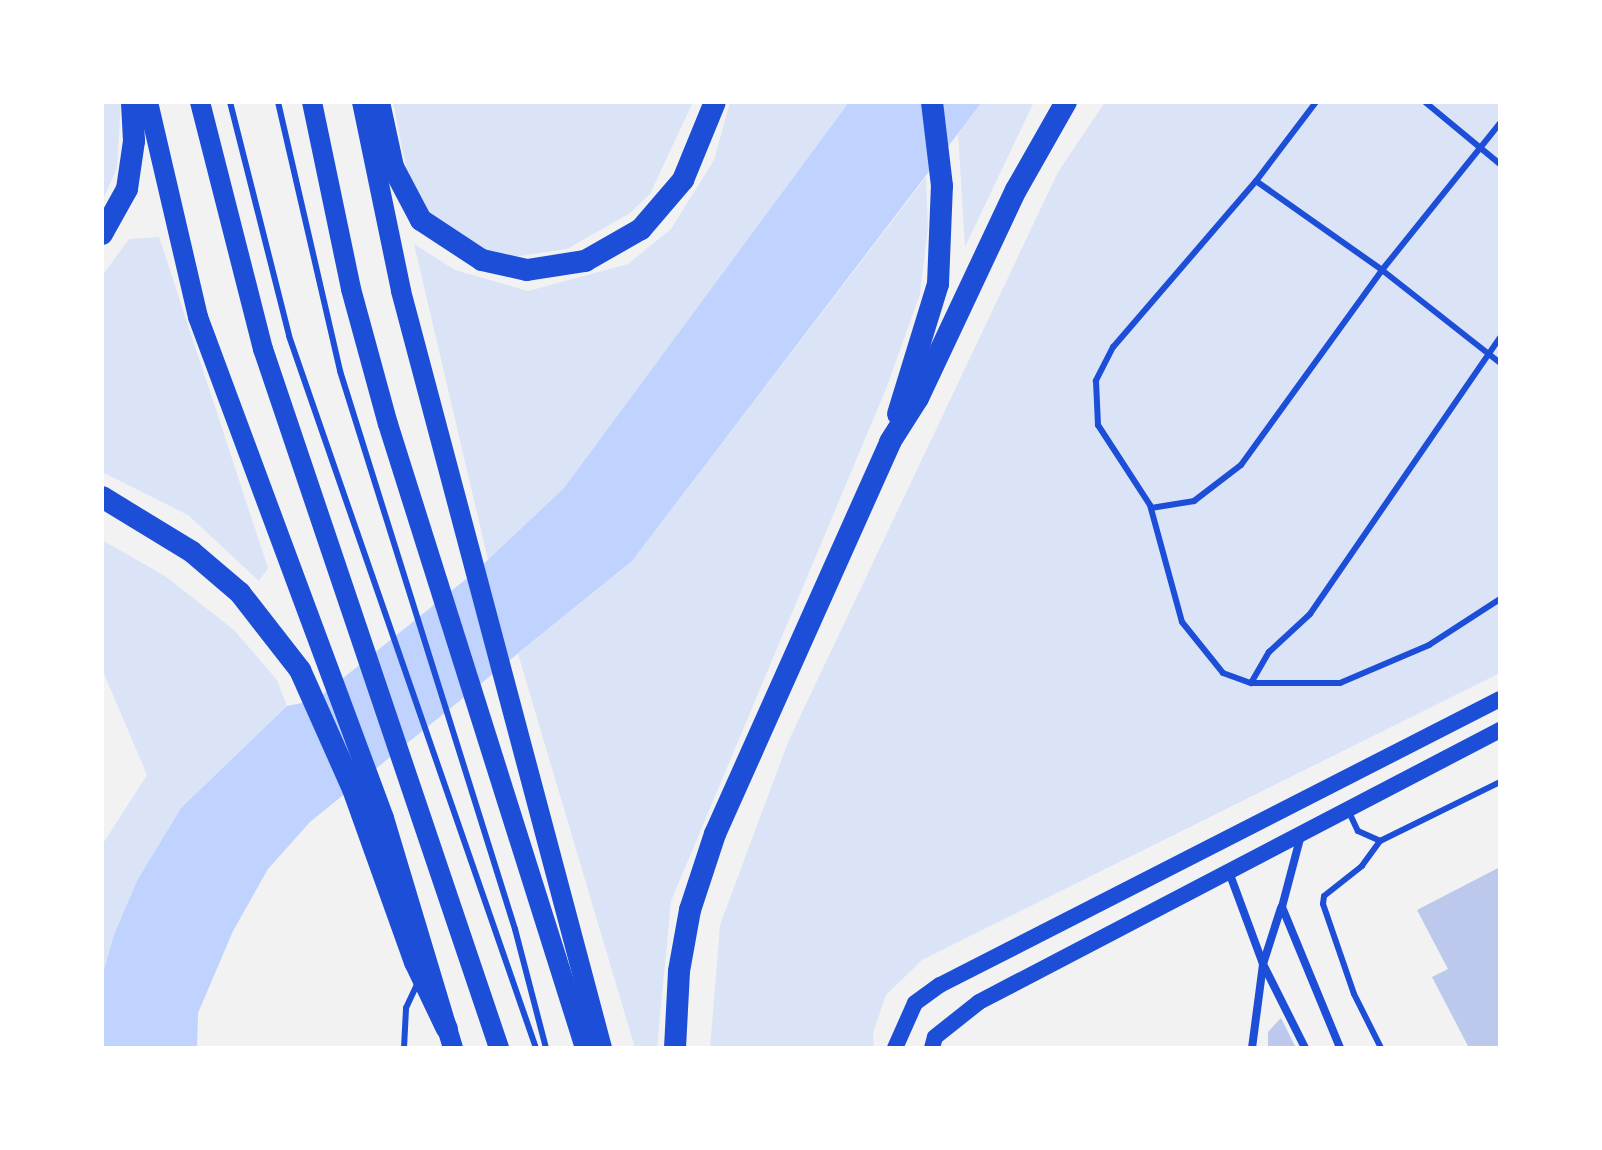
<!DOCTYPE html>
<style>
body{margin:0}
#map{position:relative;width:1602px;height:1150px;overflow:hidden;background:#f2f2f2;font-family:"PT Sans Narrow",sans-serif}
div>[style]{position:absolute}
.green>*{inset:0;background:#dbe4f7}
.water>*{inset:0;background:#bfd3fe}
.building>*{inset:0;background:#bdc9ec}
.service>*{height:6px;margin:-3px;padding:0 3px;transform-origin:3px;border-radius:3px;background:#1d4ed8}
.minor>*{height:8px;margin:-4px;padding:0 4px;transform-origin:4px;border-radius:4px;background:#1d4ed8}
.secondary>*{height:16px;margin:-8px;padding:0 8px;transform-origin:8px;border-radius:8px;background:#1d4ed8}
.primary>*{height:20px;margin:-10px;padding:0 10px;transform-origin:10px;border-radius:10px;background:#1d4ed8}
.trunk>*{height:20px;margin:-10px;padding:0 10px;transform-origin:10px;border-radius:10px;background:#1d4ed8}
.motorway>*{height:22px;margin:-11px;padding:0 11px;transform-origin:11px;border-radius:11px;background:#1d4ed8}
span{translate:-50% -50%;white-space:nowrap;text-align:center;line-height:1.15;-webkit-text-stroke:6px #fff;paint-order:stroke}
.frame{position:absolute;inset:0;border:104px solid #fff;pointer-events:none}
</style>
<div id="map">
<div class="green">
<i style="clip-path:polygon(102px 102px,121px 102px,117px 168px,102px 202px)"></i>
<i style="clip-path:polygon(393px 102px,693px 102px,650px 194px,630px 213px,567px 249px,520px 256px,498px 255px,463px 242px,428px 211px,406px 168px)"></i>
<i style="clip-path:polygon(730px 102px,849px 102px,564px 488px,488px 560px,414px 244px,455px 270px,528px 291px,628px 264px,671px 229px,714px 160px)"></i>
<i style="clip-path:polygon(982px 102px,1034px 102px,965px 247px,958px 134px)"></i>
<i style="clip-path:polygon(1105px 102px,1500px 102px,1500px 673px,922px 960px,886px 995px,873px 1033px,874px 1048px,710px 1048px,720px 925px,788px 742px,1058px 172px)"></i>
<i style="clip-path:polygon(926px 177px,928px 227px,920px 294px,886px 389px,671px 901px,657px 1048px,635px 1048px,518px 654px,632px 561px)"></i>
<i style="clip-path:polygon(159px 237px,268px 568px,259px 581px,188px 515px,102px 472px,102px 276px,129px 239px)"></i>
<i style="clip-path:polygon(102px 540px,165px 576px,234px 630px,277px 680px,287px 706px,181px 808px,138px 879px,102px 977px,102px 845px,147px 775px,102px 669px)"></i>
</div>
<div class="water">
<i style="clip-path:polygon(849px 102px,982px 102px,632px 561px,310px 822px,268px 869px,233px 931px,198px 1013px,197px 1048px,102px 1048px,102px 977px,114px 935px,138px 879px,181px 808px,287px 706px,316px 700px,476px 571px,564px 488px)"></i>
</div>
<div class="building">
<i style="clip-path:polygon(1500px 867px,1500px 1048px,1469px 1048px,1432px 977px,1448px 969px,1417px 910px)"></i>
<i style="clip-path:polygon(1281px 1018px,1296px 1048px,1268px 1048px,1268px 1032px)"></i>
</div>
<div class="service">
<i style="left:230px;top:102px;width:241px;rotate:75.8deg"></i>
<i style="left:289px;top:336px;width:754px;rotate:70.87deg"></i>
<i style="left:278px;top:102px;width:276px;rotate:77deg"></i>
<i style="left:340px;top:371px;width:585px;rotate:72.59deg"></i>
<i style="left:515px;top:929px;width:123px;rotate:75.4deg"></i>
<i style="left:1316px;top:102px;width:99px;rotate:127.2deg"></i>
<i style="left:1256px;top:181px;width:219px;rotate:130.7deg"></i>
<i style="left:1113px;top:347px;width:38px;rotate:117deg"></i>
<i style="left:1096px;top:381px;width:44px;rotate:87.4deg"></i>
<i style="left:1098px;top:425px;width:95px;rotate:57deg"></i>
<i style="left:1150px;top:505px;width:121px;rotate:74.7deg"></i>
<i style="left:1182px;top:622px;width:65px;rotate:51.2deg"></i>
<i style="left:1223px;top:673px;width:30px;rotate:20deg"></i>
<i style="left:1251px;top:683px;width:89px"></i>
<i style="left:1340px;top:683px;width:97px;rotate:-23.1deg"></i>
<i style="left:1429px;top:645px;width:85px;rotate:-32.9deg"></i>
<i style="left:1425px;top:102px;width:97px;rotate:39.6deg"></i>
<i style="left:1256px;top:181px;width:154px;rotate:35.2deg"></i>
<i style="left:1382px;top:270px;width:150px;rotate:38.2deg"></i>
<i style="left:1151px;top:508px;width:44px;rotate:-9.2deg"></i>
<i style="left:1194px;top:501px;width:59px;rotate:-37.5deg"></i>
<i style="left:1241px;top:465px;width:241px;rotate:-54.1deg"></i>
<i style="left:1382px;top:270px;width:189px;rotate:-51.2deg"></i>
<i style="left:1251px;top:683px;width:36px;rotate:-60deg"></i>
<i style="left:1269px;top:652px;width:56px;rotate:-42.8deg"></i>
<i style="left:1310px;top:614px;width:335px;rotate:-55.5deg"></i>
<i style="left:1348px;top:810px;width:23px;rotate:65deg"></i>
<i style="left:1358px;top:831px;width:24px;rotate:24deg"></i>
<i style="left:1380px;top:841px;width:134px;rotate:-26.2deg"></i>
<i style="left:1380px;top:841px;width:31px;rotate:126deg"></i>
<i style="left:1362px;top:866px;width:48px;rotate:141.7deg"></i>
<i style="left:1324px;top:896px;width:8px;rotate:97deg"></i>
<i style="left:1323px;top:904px;width:95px;rotate:71deg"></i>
<i style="left:1354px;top:994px;width:60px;rotate:63.4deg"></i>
<i style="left:404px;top:1048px;width:40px;rotate:-87.1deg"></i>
<i style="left:406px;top:1008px;width:29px;rotate:-65deg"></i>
</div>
<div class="minor">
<i style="left:1301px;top:835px;width:74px;rotate:104.8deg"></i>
<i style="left:1282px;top:907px;width:152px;rotate:67.6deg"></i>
<i style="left:1229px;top:872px;width:98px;rotate:69.7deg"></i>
<i style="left:1263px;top:964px;width:94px;rotate:63.4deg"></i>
<i style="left:1252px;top:1048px;width:85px;rotate:-82.5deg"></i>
<i style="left:1263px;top:964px;width:59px;rotate:-72.2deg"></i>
</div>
<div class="secondary">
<i style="left:895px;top:1048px;width:49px;rotate:-66deg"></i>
<i style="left:915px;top:1003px;width:31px;rotate:-36deg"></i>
<i style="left:940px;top:985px;width:629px;rotate:-27.05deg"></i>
<i style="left:932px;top:1048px;width:11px;rotate:-75deg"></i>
<i style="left:935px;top:1037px;width:56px;rotate:-38.5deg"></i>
<i style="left:979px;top:1002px;width:588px;rotate:-27.57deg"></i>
</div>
<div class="primary">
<i style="left:148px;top:102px;width:221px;rotate:76.9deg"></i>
<i style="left:198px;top:317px;width:534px;rotate:69.63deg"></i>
<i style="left:384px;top:818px;width:240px;rotate:73.3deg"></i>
<i style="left:362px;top:102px;width:193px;rotate:78.3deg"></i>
<i style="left:401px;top:291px;width:783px;rotate:75.13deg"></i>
</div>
<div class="trunk">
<i style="left:200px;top:102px;width:255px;rotate:75.7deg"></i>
<i style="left:263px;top:349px;width:738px;rotate:71.34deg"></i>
<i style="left:312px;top:102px;width:191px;rotate:78.2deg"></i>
<i style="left:351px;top:289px;width:140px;rotate:74.7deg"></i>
<i style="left:388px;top:424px;width:654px;rotate:72.48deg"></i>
</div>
<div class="motorway">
<i style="left:379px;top:102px;width:66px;rotate:77.8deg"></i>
<i style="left:393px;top:167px;width:60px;rotate:62.2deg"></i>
<i style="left:421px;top:220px;width:73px;rotate:33.3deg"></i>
<i style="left:482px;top:260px;width:46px;rotate:12.5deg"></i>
<i style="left:527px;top:270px;width:59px;rotate:-8.8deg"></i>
<i style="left:585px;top:261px;width:64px;rotate:-29.7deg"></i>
<i style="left:641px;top:229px;width:65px;rotate:-49.4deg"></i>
<i style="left:683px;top:180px;width:84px;rotate:-67.7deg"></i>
<i style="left:102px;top:234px;width:51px;rotate:-60.9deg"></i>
<i style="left:127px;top:189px;width:49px;rotate:-81.7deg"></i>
<i style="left:134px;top:141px;width:39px;rotate:-93deg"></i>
<i style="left:898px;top:414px;width:136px;rotate:-72.9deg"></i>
<i style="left:938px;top:284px;width:98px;rotate:-87.7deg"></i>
<i style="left:942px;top:186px;width:85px;rotate:-96.8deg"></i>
<i style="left:102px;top:497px;width:105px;rotate:31.4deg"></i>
<i style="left:192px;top:552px;width:63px;rotate:40.5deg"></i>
<i style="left:240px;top:593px;width:98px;rotate:52.1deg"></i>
<i style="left:300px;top:670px;width:130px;rotate:66deg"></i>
<i style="left:353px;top:789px;width:184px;rotate:70.3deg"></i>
<i style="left:415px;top:962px;width:74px;rotate:64.5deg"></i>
<i style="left:675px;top:1048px;width:77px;rotate:-87deg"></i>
<i style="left:679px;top:971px;width:62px;rotate:-79.8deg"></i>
<i style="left:690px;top:910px;width:80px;rotate:-71.8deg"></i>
<i style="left:715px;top:834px;width:429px;rotate:-65.9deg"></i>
<i style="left:890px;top:442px;width:52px;rotate:-57.5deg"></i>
<i style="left:918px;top:398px;width:230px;rotate:-64.8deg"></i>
<i style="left:1016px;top:190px;width:101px;rotate:-60.4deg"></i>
</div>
<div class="frame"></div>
</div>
